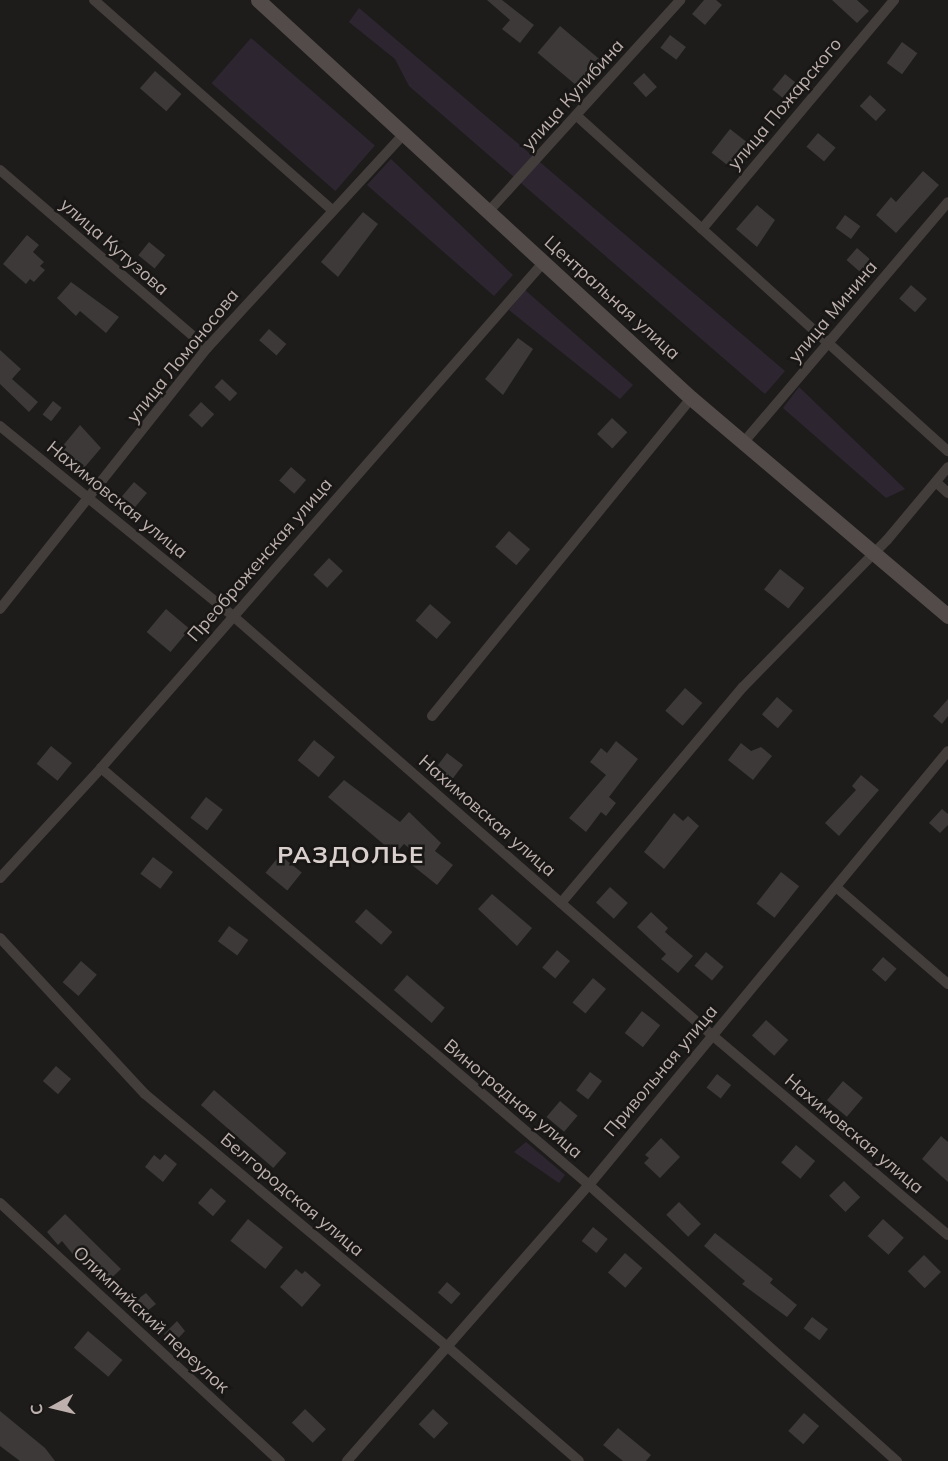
<!DOCTYPE html>
<meta charset="utf-8">
<style>
body{margin:0}
#map{position:relative;width:948px;height:1461px;overflow:hidden;background:#1d1c1b;font-family:Mulish,sans-serif}
div>[style]{position:absolute}
.green>*{inset:0;background:#2d2631;transform-origin:0 0}
.building>*{inset:0;background:#3c3938;transform-origin:0 0}
.minor>*{height:10px;margin:-5px;padding:0 5px;transform-origin:5px;border-radius:5px;background:#433e3b}
.secondary>*{height:15px;margin:-7.5px;padding:0 7.5px;transform-origin:7.5px;border-radius:7.5px;background:#534b49}
span{translate:-50% -50%;white-space:nowrap;text-align:center;line-height:1.15;-webkit-text-stroke:5px #181716;paint-order:stroke}
.street-label{font-size:18px;color:#bdb0ad}
.district-label{font-size:24px;color:#d9d0ce;font-weight:700;letter-spacing:1.5px}
.north{position:absolute;left:24px;top:1377px;width:60px;height:60px;-webkit-text-stroke:4px #181716;paint-order:stroke;rotate:262deg;font-size:16px;font-weight:700;line-height:24px;text-align:center;color:#bdb0ad}
.north::after{content:'';display:block;margin:auto;width:21px;height:27px;background:#bdb0ad;clip-path:polygon(50% 0,100% 100%,50% 72%,0 100%)}
</style>
<div id="map">
<div class="green">
<i style="clip-path:polygon(359px 8px,785px 371px,765px 394px,409px 86px,395px 59px,349px 22px)"></i>
<i style="left:251px;top:38px;width:164px;height:60px;rotate:41deg"></i>
<i style="clip-path:polygon(391px 159px,513px 275px,494px 296px,367px 185px)"></i>
<i style="clip-path:polygon(525px 290px,633px 385px,620px 399px,509px 310px)"></i>
<i style="clip-path:polygon(799px 387px,905px 489px,886px 498px,783px 408px)"></i>
<i style="clip-path:polygon(526px 1142px,565px 1175px,559px 1183px,514px 1152px)"></i>
</div>
<div class="building">
<i style="clip-path:polygon(487px 0,502px 0,534px 25px,520px 43px,502px 29px,510px 20px)"></i>
<i style="clip-path:polygon(704px 0,716px 0,722px 5px,705px 25px,692px 14px)"></i>
<i style="clip-path:polygon(832px 0,857px 0,869px 11px,857px 23px)"></i>
<i style="left:560px;top:26px;width:54px;height:35px;rotate:40deg"></i>
<i style="left:670px;top:35px;width:20px;height:16px;rotate:37deg"></i>
<i style="left:902px;top:42px;width:19px;height:26px;rotate:36deg"></i>
<i style="left:155px;top:71px;width:35px;height:23px;rotate:41deg"></i>
<i style="left:644px;top:73px;width:19px;height:15px;rotate:47deg"></i>
<i style="left:785px;top:74px;width:13px;height:20px;rotate:39deg"></i>
<i style="left:870px;top:95px;width:22px;height:15px;rotate:43deg"></i>
<i style="left:730px;top:129px;width:24px;height:30px;rotate:38deg"></i>
<i style="left:818px;top:133px;width:23px;height:18px;rotate:40deg"></i>
<i style="clip-path:polygon(923px 171px,939px 185px,896px 233px,876px 215px,891px 197px,896px 202px)"></i>
<i style="clip-path:polygon(757px 205px,775px 220px,757px 247px,736px 229px)"></i>
<i style="clip-path:polygon(363px 212px,378px 224px,338px 277px,321px 262px)"></i>
<i style="left:845px;top:215px;width:19px;height:16px;rotate:36deg"></i>
<i style="clip-path:polygon(27px 235px,39px 245px,33px 252px,44px 262px,40px 266px,45px 270px,34px 282px,30px 279px,26px 284px,3px 264px)"></i>
<i style="left:149px;top:242px;width:21px;height:17px;rotate:39deg"></i>
<i style="left:857px;top:248px;width:18px;height:16px;rotate:41deg"></i>
<i style="clip-path:polygon(71px 282px,119px 317px,106px 333px,80px 311px,76px 316px,57px 298px)"></i>
<i style="left:911px;top:285px;width:21px;height:18px;rotate:41deg"></i>
<i style="left:269px;top:329px;width:23px;height:15px;rotate:41deg"></i>
<i style="clip-path:polygon(518px 338px,533px 349px,503px 395px,485px 379px)"></i>
<i style="clip-path:polygon(0 350px,21px 369px,12px 379px,38px 402px,29px 412px,0 384px)"></i>
<i style="left:222px;top:379px;width:21px;height:11px;rotate:43deg"></i>
<i style="left:53px;top:401px;width:11px;height:17px;rotate:38deg"></i>
<i style="left:201px;top:402px;width:18px;height:18px;rotate:43deg"></i>
<i style="left:612px;top:418px;width:21px;height:22px;rotate:43deg"></i>
<i style="clip-path:polygon(80px 425px,101px 448px,84px 468px,61px 448px)"></i>
<i style="left:291px;top:467px;width:20px;height:18px;rotate:41deg"></i>
<i style="left:134px;top:482px;width:17px;height:22px;rotate:40deg"></i>
<i style="left:509px;top:531px;width:28px;height:21px;rotate:41deg"></i>
<i style="left:329px;top:558px;width:19px;height:23px;rotate:43deg"></i>
<i style="left:780px;top:569px;width:31px;height:26px;rotate:38deg"></i>
<i style="left:430px;top:604px;width:28px;height:22px;rotate:41deg"></i>
<i style="left:166px;top:609px;width:31px;height:30px;rotate:40deg"></i>
<i style="left:685px;top:688px;width:23px;height:30px;rotate:41deg"></i>
<i style="left:777px;top:697px;width:21px;height:23px;rotate:41deg"></i>
<i style="clip-path:polygon(948px 699px,948px 716px,942px 724px,933px 716px)"></i>
<i style="left:314px;top:740px;width:27px;height:26px;rotate:39deg"></i>
<i style="clip-path:polygon(616px 741px,638px 759px,609px 797px,616px 803px,606px 816px,601px 812px,586px 832px,569px 818px,606px 775px,590px 762px,601px 748px,607px 753px)"></i>
<i style="clip-path:polygon(741px 743px,751px 751px,761px 747px,772px 756px,753px 780px,728px 760px)"></i>
<i style="left:51px;top:746px;width:27px;height:23px;rotate:39deg"></i>
<i style="left:447px;top:753px;width:20px;height:24px;rotate:37deg"></i>
<i style="clip-path:polygon(861px 775px,879px 790px,839px 836px,825px 823px,856px 790px,852px 786px)"></i>
<i style="clip-path:polygon(344px 780px,400px 822px,409px 812px,441px 843px,435px 851px,453px 865px,437px 885px,412px 865px,419px 856px,404px 844px,395px 854px,328px 797px)"></i>
<i style="left:206px;top:797px;width:21px;height:26px;rotate:37deg"></i>
<i style="clip-path:polygon(942px 809px,948px 814px,948px 825px,940px 833px,929px 823px)"></i>
<i style="clip-path:polygon(674px 813px,683px 821px,688px 816px,699px 826px,664px 869px,644px 852px)"></i>
<i style="left:280px;top:855px;width:28px;height:23px;rotate:39deg"></i>
<i style="left:153px;top:857px;width:25px;height:21px;rotate:37deg"></i>
<i style="left:781px;top:872px;width:23px;height:40px;rotate:38deg"></i>
<i style="left:610px;top:887px;width:24px;height:21px;rotate:42deg"></i>
<i style="clip-path:polygon(492px 894px,532px 928px,517px 946px,478px 909px)"></i>
<i style="left:366px;top:909px;width:35px;height:17px;rotate:41deg"></i>
<i style="clip-path:polygon(651px 912px,668px 928px,665px 932px,693px 956px,678px 973px,661px 959px,666px 954px,637px 927px)"></i>
<i style="left:229px;top:926px;width:24px;height:19px;rotate:36deg"></i>
<i style="left:557px;top:950px;width:17px;height:23px;rotate:40deg"></i>
<i style="left:706px;top:952px;width:23px;height:18px;rotate:40deg"></i>
<i style="left:883px;top:957px;width:18px;height:17px;rotate:41deg"></i>
<i style="left:81px;top:961px;width:21px;height:28px;rotate:41deg"></i>
<i style="left:407px;top:975px;width:50px;height:20px;rotate:41deg"></i>
<i style="left:593px;top:978px;width:17px;height:32px;rotate:40deg"></i>
<i style="left:642px;top:1011px;width:23px;height:28px;rotate:38deg"></i>
<i style="left:766px;top:1020px;width:30px;height:21px;rotate:42deg"></i>
<i style="left:56px;top:1066px;width:20px;height:20px;rotate:41deg"></i>
<i style="left:590px;top:1072px;width:15px;height:23px;rotate:37deg"></i>
<i style="left:717px;top:1074px;width:18px;height:17px;rotate:38deg"></i>
<i style="left:843px;top:1081px;width:26px;height:25px;rotate:40deg"></i>
<i style="left:214px;top:1090px;width:96px;height:20px;rotate:41deg"></i>
<i style="left:560px;top:1101px;width:23px;height:21px;rotate:40deg"></i>
<i style="clip-path:polygon(941px 1136px,948px 1142px,948px 1182px,922px 1159px)"></i>
<i style="clip-path:polygon(661px 1138px,680px 1157px,660px 1178px,644px 1163px,649px 1158px,645px 1155px)"></i>
<i style="left:796px;top:1145px;width:25px;height:23px;rotate:40deg"></i>
<i style="clip-path:polygon(165px 1154px,177px 1164px,163px 1182px,145px 1167px,154px 1155px,160px 1160px)"></i>
<i style="left:844px;top:1181px;width:23px;height:21px;rotate:45deg"></i>
<i style="left:211px;top:1188px;width:20px;height:20px;rotate:41deg"></i>
<i style="left:679px;top:1202px;width:31px;height:18px;rotate:45deg"></i>
<i style="clip-path:polygon(65px 1214px,121px 1269px,104px 1285px,84px 1260px,80px 1263px,62px 1241px,58px 1245px,47px 1232px)"></i>
<i style="left:248px;top:1219px;width:45px;height:28px;rotate:39deg"></i>
<i style="left:883px;top:1219px;width:28px;height:23px;rotate:42deg"></i>
<i style="left:593px;top:1227px;width:19px;height:18px;rotate:39deg"></i>
<i style="clip-path:polygon(715px 1233px,773px 1279px,770px 1283px,797px 1305px,787px 1317px,742px 1284px,745px 1281px,704px 1246px)"></i>
<i style="left:625px;top:1253px;width:23px;height:26px;rotate:41deg"></i>
<i style="left:924px;top:1255px;width:24px;height:23px;rotate:45deg"></i>
<i style="clip-path:polygon(296px 1269px,302px 1274px,305px 1271px,321px 1285px,302px 1307px,280px 1287px)"></i>
<i style="left:447px;top:1282px;width:18px;height:14px;rotate:41deg"></i>
<i style="clip-path:polygon(146px 1293px,156px 1304px,141px 1316px,130px 1305px)"></i>
<i style="left:812px;top:1317px;width:20px;height:14px;rotate:37deg"></i>
<i style="clip-path:polygon(177px 1321px,185px 1331px,173px 1344px,164px 1334px)"></i>
<i style="left:88px;top:1331px;width:45px;height:22px;rotate:40deg"></i>
<i style="left:305px;top:1409px;width:29px;height:19px;rotate:44deg"></i>
<i style="left:433px;top:1409px;width:21px;height:21px;rotate:43deg"></i>
<i style="clip-path:polygon(0 1411px,45px 1448px,55px 1461px,20px 1461px,0 1446px)"></i>
<i style="left:804px;top:1413px;width:20px;height:24px;rotate:41deg"></i>
<i style="clip-path:polygon(618px 1428px,651px 1455px,646px 1461px,623px 1461px,603px 1445px)"></i>
</div>
<div class="minor">
<i style="left:94px;top:0;width:317px;rotate:41.4deg"></i>
<i style="left:577px;top:116px;width:500px;rotate:42.1deg"></i>
<i style="left:0;top:170px;width:273px;rotate:40.7deg"></i>
<i style="left:489px;top:211px;width:285px;rotate:-47.8deg"></i>
<i style="left:702px;top:229px;width:299px;rotate:-50deg"></i>
<i style="left:0;top:426px;width:301px;rotate:39.2deg"></i>
<i style="left:233px;top:616px;width:636px;rotate:41.18deg"></i>
<i style="left:712px;top:1035px;width:309px;rotate:40.3deg"></i>
<i style="left:743px;top:443px;width:316px;rotate:-49.6deg"></i>
<i style="left:936px;top:482px;width:16px;rotate:43deg"></i>
<i style="left:0;top:609px;width:333px;rotate:-51.6deg"></i>
<i style="left:207px;top:348px;width:291px;rotate:-47.4deg"></i>
<i style="left:432px;top:716px;width:410px;rotate:-50.8deg"></i>
<i style="left:101px;top:768px;width:642px;rotate:40.51deg"></i>
<i style="left:589px;top:1185px;width:414px;rotate:41.9deg"></i>
<i style="left:0;top:878px;width:149px;rotate:-47.4deg"></i>
<i style="left:101px;top:768px;width:671px;rotate:-48.81deg"></i>
<i style="left:836px;top:887px;width:148px;rotate:40.9deg"></i>
<i style="left:561px;top:903px;width:282px;rotate:-49.9deg"></i>
<i style="left:743px;top:687px;width:206px;rotate:-45.6deg"></i>
<i style="left:887px;top:540px;width:95px;rotate:-50.1deg"></i>
<i style="left:0;top:938px;width:213px;rotate:47.1deg"></i>
<i style="left:145px;top:1094px;width:396px;rotate:39.9deg"></i>
<i style="left:449px;top:1348px;width:172px;rotate:41deg"></i>
<i style="left:0;top:1203px;width:381px;rotate:42.7deg"></i>
<i style="left:347px;top:1461px;width:367px;rotate:-48.8deg"></i>
<i style="left:589px;top:1185px;width:563px;rotate:-50.4deg"></i>
</div>
<div class="secondary">
<i style="left:258px;top:0;width:588px;rotate:42.59deg"></i>
<i style="left:691px;top:398px;width:337px;rotate:40.3deg"></i>
</div>
<div class="street-label">
<span style="left:573px;top:95px;rotate:-48deg">улица Кулибина</span>
<span style="left:785px;top:104px;rotate:-50deg">улица Пожарского</span>
<span style="left:114px;top:247px;rotate:41deg">улица Кутузова</span>
<span style="left:612px;top:298px;rotate:42deg">Центральная улица</span>
<span style="left:833px;top:312px;rotate:-50deg">улица Минина</span>
<span style="left:183px;top:356px;rotate:-51deg">улица Ломоносова</span>
<span style="left:117px;top:500px;rotate:39deg">Нахимовская улица</span>
<span style="left:260px;top:560px;rotate:-49deg">Преображенская улица</span>
<span style="left:487px;top:816px;rotate:41deg">Нахимовская улица</span>
<span style="left:661px;top:1071px;rotate:-50deg">Привольная улица</span>
<span style="left:513px;top:1099px;rotate:40deg">Виноградная улица</span>
<span style="left:854px;top:1134px;rotate:40deg">Нахимовская улица</span>
<span style="left:292px;top:1195px;rotate:40deg">Белгородская улица</span>
<span style="left:151px;top:1320px;rotate:43deg">Олимпийский переулок</span>
</div>
<div class="district-label">
<span style="left:351px;top:855px">РАЗДОЛЬЕ</span>
</div>
<div class="north">С</div>
</div>
